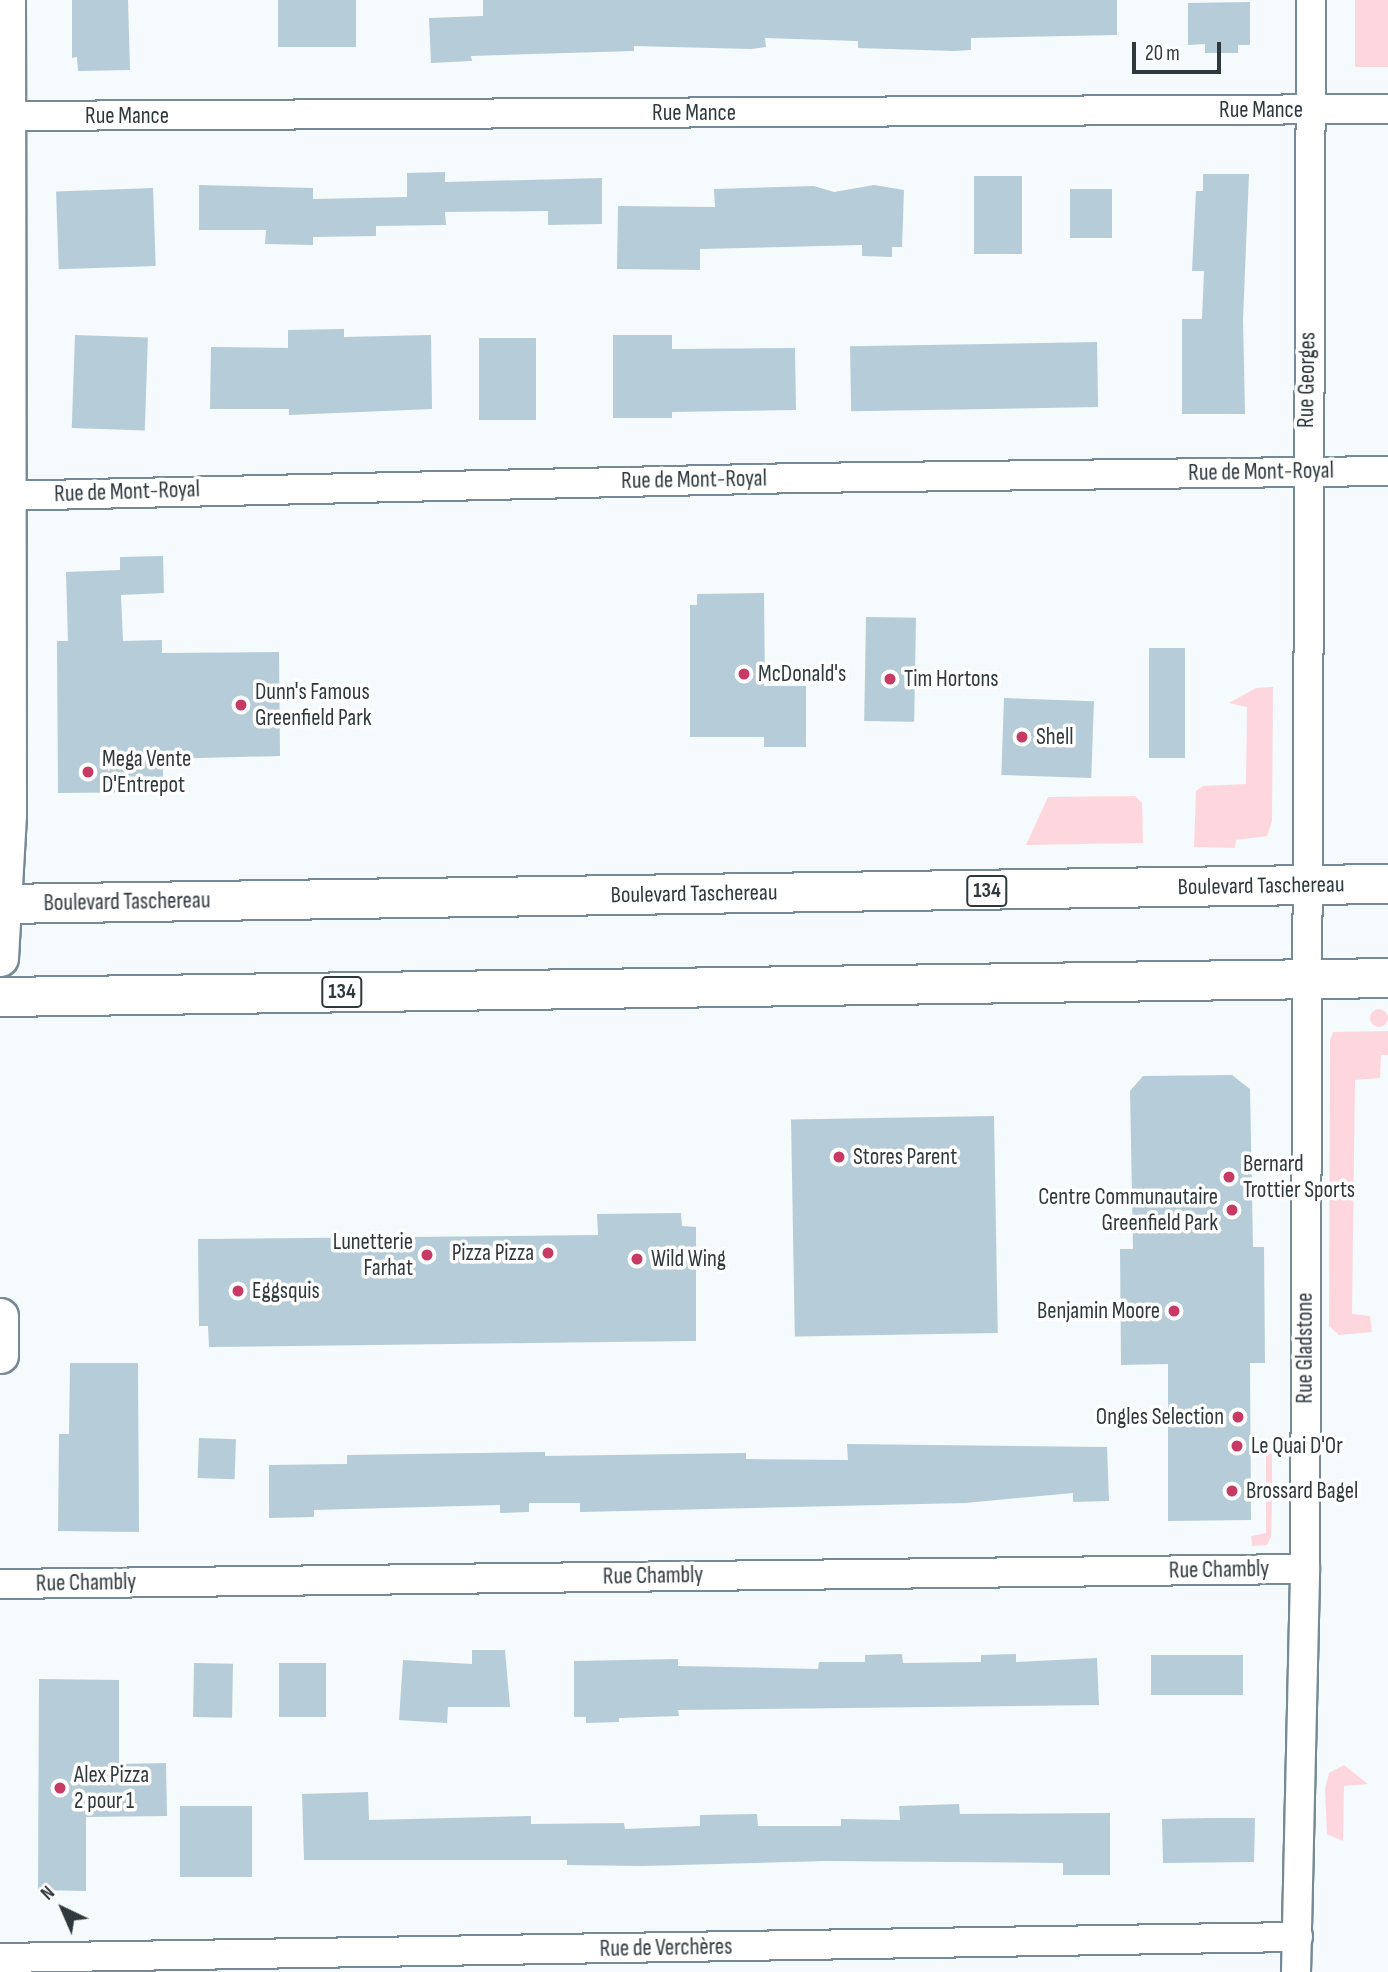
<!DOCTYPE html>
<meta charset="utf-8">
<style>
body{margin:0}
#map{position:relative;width:1388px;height:1972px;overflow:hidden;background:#f5fafc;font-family:"Sofia Sans Condensed",sans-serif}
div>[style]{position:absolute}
.green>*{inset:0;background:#fed7de;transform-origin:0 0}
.round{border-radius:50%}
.building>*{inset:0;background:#b6ccd9;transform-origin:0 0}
.roads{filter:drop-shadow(2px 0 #758a96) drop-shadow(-2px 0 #758a96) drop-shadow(0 2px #758a96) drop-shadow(0 -2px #758a96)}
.minor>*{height:28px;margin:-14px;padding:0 14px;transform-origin:14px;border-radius:14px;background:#fff}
.tertiary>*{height:35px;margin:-17.5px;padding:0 17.5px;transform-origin:17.5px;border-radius:17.5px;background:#fff}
.primary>*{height:38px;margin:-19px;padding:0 19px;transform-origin:19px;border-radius:19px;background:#fff}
.dots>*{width:19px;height:19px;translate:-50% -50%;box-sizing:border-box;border:4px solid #fff;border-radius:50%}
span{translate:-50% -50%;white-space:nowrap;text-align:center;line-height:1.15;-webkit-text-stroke:7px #fff;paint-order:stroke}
.shield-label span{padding:2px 5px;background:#fff;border:2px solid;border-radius:5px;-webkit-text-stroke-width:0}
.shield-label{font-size:21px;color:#2f383d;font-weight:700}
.street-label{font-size:23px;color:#2f383d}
.poi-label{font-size:23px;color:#2f383d}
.left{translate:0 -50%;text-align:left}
.right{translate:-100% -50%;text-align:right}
.north{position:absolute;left:28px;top:1874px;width:70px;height:70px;-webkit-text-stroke:5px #fff;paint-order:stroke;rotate:316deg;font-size:19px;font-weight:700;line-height:28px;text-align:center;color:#2f383d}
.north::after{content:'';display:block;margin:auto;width:24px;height:32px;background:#2f383d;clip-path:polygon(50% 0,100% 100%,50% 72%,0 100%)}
.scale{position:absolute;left:1132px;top:42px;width:89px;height:32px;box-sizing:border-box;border:4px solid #2f383d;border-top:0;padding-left:9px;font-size:21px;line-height:24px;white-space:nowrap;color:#2f383d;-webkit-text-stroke:5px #fff;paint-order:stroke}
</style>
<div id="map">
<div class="green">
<i style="left:1355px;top:0;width:33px;height:67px"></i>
<i style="clip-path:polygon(1273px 687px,1272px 821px,1267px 836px,1236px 840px,1235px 848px,1194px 847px,1196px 791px,1203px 786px,1246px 784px,1247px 707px,1229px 703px,1256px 688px)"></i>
<i style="clip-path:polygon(1135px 796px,1142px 803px,1143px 843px,1026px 845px,1048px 797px)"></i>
<i class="round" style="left:1370px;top:1009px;width:18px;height:18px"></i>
<i style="clip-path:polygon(1388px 1031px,1388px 1055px,1381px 1055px,1380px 1078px,1355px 1080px,1352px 1314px,1370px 1316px,1372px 1332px,1339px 1335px,1329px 1326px,1330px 1041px,1333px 1032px)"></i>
<i style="left:1266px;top:1447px;width:6px;height:42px"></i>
<i style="clip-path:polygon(1266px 1498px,1272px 1499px,1271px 1537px,1267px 1545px,1252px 1546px,1251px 1536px,1266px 1533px)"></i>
<i style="clip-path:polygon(1344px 1765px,1368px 1784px,1344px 1786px,1343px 1841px,1327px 1834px,1325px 1789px,1329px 1773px)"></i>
</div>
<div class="building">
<i style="clip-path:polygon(72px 0,128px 0,130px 70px,78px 71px,77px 57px,72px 58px)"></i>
<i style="left:278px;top:0;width:78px;height:47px"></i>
<i style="clip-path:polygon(483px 0,1117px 0,1117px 35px,971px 38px,971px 50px,954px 51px,858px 48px,858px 41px,765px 38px,766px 47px,751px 49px,634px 46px,634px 51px,471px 56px,472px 61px,431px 63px,429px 18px,483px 16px)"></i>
<i style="clip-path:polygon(1250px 2px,1250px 45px,1238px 45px,1238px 53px,1205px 53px,1205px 44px,1188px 45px,1188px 3px)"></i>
<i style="clip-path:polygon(445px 172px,445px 182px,602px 178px,602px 224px,548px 225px,548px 211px,445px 212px,446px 225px,376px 226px,376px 236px,313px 237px,313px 245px,265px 244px,266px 230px,199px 230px,199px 185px,313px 188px,313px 199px,407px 197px,407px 173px)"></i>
<i style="clip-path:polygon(1203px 174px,1249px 174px,1243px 319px,1245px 414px,1182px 414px,1182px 319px,1202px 319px,1204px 271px,1192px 271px,1196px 191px,1203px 191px)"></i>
<i style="left:974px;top:176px;width:48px;height:78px"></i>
<i style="clip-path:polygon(874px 185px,904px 190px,902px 247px,892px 247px,892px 257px,862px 256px,862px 245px,700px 249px,700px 270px,617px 269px,618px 206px,715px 207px,714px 189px,814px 186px,834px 192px)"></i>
<i style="left:153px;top:188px;width:78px;height:97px;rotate:88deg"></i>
<i style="left:1112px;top:189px;width:49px;height:42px;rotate:90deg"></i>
<i style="clip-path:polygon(344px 329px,344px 337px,431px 335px,432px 409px,289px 415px,289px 409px,210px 409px,211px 347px,288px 348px,288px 330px)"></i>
<i style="left:75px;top:335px;width:73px;height:93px;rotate:2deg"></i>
<i style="clip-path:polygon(613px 335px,672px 335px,672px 349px,795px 348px,796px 410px,672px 412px,672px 418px,613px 418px)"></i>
<i style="left:479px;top:338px;width:57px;height:82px"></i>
<i style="left:1097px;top:342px;width:65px;height:247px;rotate:89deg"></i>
<i style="clip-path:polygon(163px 556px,164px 593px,121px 595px,123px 641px,162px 640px,162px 653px,279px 652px,280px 756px,163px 759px,163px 792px,58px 793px,57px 641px,68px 641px,66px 572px,120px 570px,120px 557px)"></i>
<i style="clip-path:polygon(764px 593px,765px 686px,806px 686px,806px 747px,764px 747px,764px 737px,690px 737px,690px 605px,697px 605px,697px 594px)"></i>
<i style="left:866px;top:617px;width:50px;height:104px;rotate:1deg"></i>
<i style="left:1149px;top:648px;width:36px;height:110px"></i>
<i style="left:1004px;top:698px;width:90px;height:77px;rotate:2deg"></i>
<i style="clip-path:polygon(1232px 1075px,1250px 1089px,1253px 1247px,1264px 1247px,1265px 1363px,1250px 1363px,1251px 1520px,1168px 1521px,1168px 1364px,1121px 1365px,1120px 1249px,1133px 1249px,1130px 1091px,1143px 1076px)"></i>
<i style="left:994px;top:1116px;width:217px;height:203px;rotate:89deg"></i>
<i style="clip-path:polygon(681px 1213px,682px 1226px,696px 1227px,696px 1341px,209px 1347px,208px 1326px,199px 1326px,198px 1239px,598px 1235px,597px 1214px)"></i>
<i style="clip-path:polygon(70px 1363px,138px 1363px,139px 1532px,58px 1531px,59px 1434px,69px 1434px)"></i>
<i style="left:199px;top:1438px;width:37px;height:40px;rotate:2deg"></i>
<i style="clip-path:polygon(847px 1444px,1107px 1447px,1109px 1501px,1073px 1502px,1073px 1493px,965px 1503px,580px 1512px,580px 1503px,529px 1503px,529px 1512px,500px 1513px,500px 1505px,314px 1510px,314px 1517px,269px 1518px,269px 1465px,347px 1464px,347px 1455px,545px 1452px,545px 1456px,746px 1453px,746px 1459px,848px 1460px)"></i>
<i style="clip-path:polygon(472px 1650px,505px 1650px,510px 1707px,448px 1707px,447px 1723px,399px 1720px,403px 1660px,472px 1664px)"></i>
<i style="clip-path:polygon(902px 1654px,903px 1663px,981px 1662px,981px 1655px,1016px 1654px,1016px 1662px,1097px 1658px,1099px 1705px,678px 1710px,679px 1716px,619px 1718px,619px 1722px,586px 1723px,586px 1717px,574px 1717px,574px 1661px,678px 1659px,678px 1666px,818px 1669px,819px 1662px,865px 1662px,865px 1655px)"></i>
<i style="left:1243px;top:1655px;width:40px;height:92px;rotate:90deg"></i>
<i style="left:194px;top:1663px;width:39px;height:54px;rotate:1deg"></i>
<i style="left:279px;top:1663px;width:47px;height:54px"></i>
<i style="clip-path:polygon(39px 1679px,119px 1680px,119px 1764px,166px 1763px,167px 1816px,86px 1817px,86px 1891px,38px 1890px)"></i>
<i style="clip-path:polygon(368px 1792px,369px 1820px,531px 1816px,531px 1824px,624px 1823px,625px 1829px,700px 1826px,700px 1815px,757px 1814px,758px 1826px,841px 1826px,841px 1819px,900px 1820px,899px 1806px,959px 1804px,960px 1814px,1110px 1813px,1110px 1875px,1063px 1875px,1063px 1863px,826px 1861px,642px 1866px,567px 1865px,567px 1860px,304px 1860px,302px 1794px)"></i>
<i style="left:180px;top:1806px;width:72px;height:71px"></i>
<i style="clip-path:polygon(1207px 1818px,1255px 1818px,1254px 1862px,1163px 1863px,1162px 1819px)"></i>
</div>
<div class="roads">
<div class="minor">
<i style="left:0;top:116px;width:1388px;rotate:-0.29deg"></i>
<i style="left:0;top:496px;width:800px;rotate:-1.29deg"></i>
<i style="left:800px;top:478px;width:588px;rotate:-0.68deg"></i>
<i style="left:0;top:1584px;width:1305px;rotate:-0.66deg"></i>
<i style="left:0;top:1958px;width:1298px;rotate:-0.93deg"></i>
<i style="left:1296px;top:1972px;width:403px;rotate:-88.7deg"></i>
<i style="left:1305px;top:1569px;width:1569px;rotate:-89.78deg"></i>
</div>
<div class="tertiary">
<i style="left:0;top:958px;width:144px;rotate:-86.8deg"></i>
<i style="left:8px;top:814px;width:814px;rotate:-90.07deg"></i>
<i style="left:0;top:1316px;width:39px;rotate:90deg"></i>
</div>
<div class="primary">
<i style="left:0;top:904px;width:1388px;rotate:-0.83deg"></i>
<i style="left:0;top:997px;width:1388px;rotate:-0.78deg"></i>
</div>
</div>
<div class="dots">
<i style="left:744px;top:674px;background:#c83a66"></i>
<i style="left:890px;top:679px;background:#c83a66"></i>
<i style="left:241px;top:705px;background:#c83a66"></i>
<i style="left:1022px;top:737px;background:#c83a66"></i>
<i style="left:88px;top:772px;background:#c83a66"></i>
<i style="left:839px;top:1157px;background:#c83a66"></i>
<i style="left:1229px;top:1177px;background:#c83a66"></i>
<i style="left:1232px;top:1210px;background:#c83a66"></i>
<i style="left:548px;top:1253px;background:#c83a66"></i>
<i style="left:427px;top:1255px;background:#c83a66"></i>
<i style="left:637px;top:1259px;background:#c83a66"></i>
<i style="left:238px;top:1291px;background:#c83a66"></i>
<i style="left:1174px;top:1311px;background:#c83a66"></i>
<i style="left:1238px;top:1417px;background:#c83a66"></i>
<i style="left:1237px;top:1446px;background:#c83a66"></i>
<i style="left:1232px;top:1491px;background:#c83a66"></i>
<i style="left:60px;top:1788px;background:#c83a66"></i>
</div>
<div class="shield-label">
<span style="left:987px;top:891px">134</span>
<span style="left:342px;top:992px">134</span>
</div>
<div class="street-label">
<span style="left:1261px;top:110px">Rue Mance</span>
<span style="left:694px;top:113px">Rue Mance</span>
<span style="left:127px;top:116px">Rue Mance</span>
<span style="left:1307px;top:380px;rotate:-89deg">Rue Georges</span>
<span style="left:1261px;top:472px;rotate:-1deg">Rue de Mont-Royal</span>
<span style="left:694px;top:480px;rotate:-1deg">Rue de Mont-Royal</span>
<span style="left:127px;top:492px;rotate:-2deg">Rue de Mont-Royal</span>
<span style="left:1261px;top:886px;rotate:-1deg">Boulevard Taschereau</span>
<span style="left:694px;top:894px;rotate:-1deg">Boulevard Taschereau</span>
<span style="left:127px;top:902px;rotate:-1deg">Boulevard Taschereau</span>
<span style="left:1305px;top:1348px;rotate:-90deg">Rue Gladstone</span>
<span style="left:1219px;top:1570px;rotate:-1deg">Rue Chambly</span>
<span style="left:653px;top:1576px;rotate:-1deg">Rue Chambly</span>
<span style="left:86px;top:1583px;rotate:-1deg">Rue Chambly</span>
<span style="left:666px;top:1948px;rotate:-1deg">Rue de Verchères</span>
</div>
<div class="poi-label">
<span class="left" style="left:758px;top:674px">McDonald's</span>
<span class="left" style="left:904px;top:679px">Tim Hortons</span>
<span class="left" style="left:255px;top:705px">Dunn's Famous<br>Greenfield Park</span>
<span class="left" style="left:1036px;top:737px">Shell</span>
<span class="left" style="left:102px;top:772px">Mega Vente<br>D'Entrepot</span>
<span class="left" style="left:853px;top:1157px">Stores Parent</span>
<span class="left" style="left:1243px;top:1177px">Bernard<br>Trottier Sports</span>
<span class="right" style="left:1218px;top:1210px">Centre Communautaire<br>Greenfield Park</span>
<span class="right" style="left:413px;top:1255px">Lunetterie<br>Farhat</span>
<span class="right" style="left:534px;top:1253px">Pizza Pizza</span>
<span class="left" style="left:651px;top:1259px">Wild Wing</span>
<span class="left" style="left:252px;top:1291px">Eggsquis</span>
<span class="right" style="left:1160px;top:1311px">Benjamin Moore</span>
<span class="right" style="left:1224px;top:1417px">Ongles Selection</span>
<span class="left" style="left:1251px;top:1446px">Le Quai D'Or</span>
<span class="left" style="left:1246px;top:1491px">Brossard Bagel</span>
<span class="left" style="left:74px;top:1788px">Alex Pizza<br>2 pour 1</span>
</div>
<div class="north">N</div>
<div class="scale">20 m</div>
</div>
